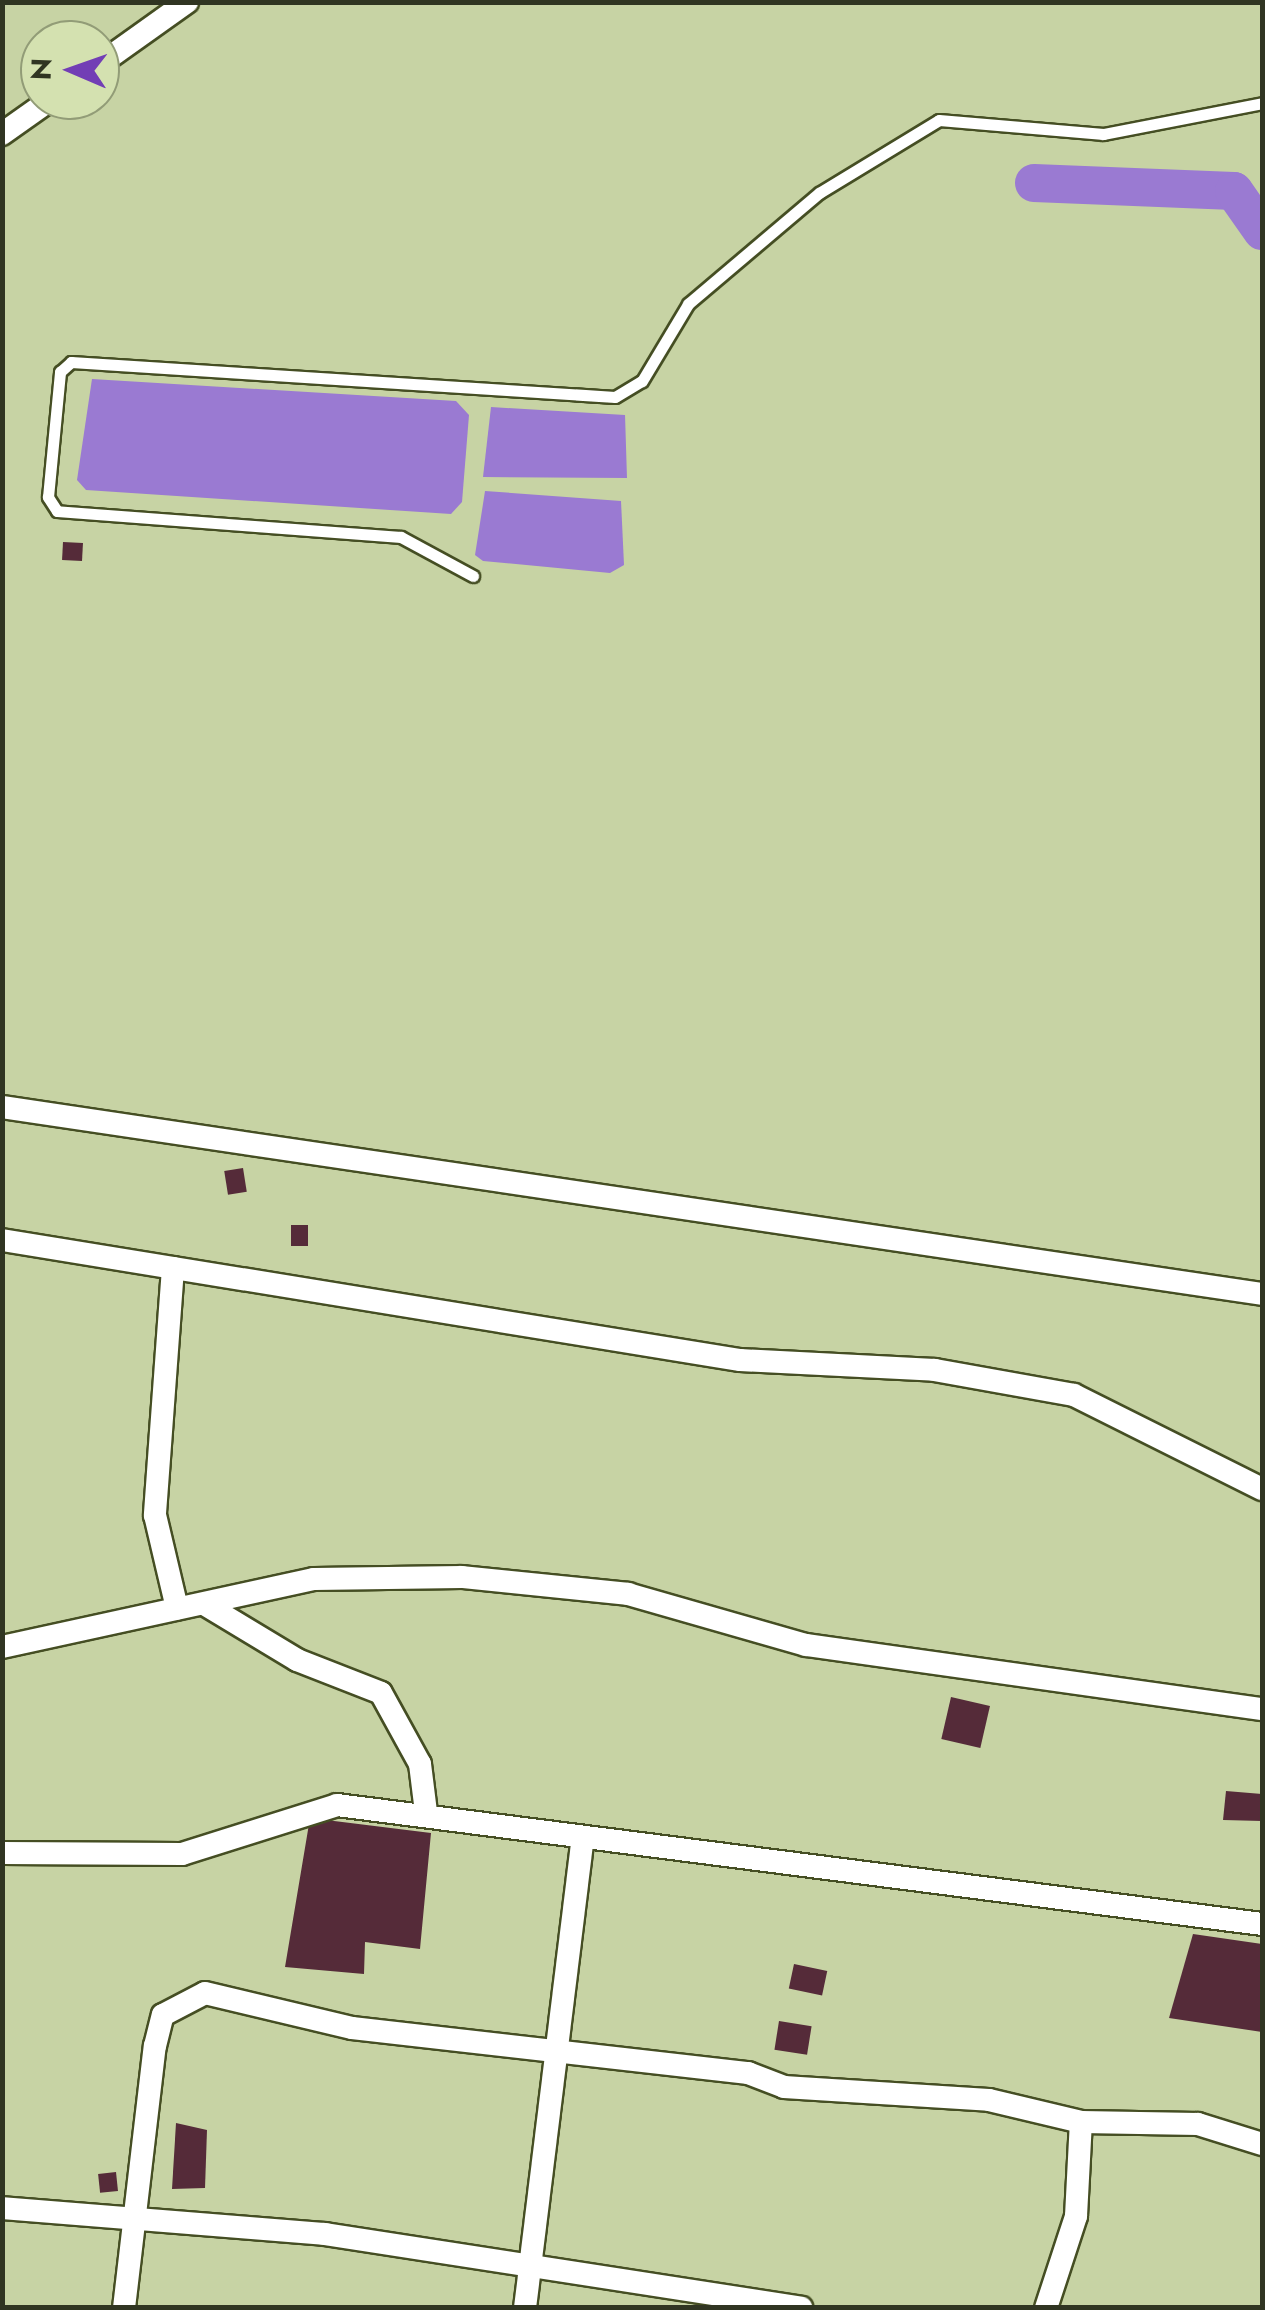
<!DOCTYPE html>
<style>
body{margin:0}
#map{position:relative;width:1265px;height:2310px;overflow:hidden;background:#c7d3a4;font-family:Jost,sans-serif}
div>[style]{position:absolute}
.water>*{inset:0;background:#9a7ad2}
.river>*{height:38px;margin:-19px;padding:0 19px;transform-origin:19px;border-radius:19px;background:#9a7ad2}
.building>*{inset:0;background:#552b39;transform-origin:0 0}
.roads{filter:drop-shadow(2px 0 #454e23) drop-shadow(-2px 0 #454e23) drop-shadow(0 2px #454e23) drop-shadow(0 -2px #454e23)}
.service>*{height:11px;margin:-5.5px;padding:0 5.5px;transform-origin:5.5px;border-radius:5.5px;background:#fff}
.minor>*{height:22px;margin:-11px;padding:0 11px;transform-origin:11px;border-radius:11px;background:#fff}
span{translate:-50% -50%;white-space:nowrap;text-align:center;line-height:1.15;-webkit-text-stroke:10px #d4e1b0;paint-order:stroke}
.frame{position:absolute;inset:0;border:5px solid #303522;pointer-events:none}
.north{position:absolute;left:20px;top:20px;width:100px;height:100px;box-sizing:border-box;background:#d4e1b0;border:2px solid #929c77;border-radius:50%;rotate:272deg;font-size:28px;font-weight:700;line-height:40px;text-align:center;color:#303522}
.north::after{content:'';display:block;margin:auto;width:35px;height:45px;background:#723eb5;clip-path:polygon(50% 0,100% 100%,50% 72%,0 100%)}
</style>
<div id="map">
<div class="water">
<i style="clip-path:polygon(92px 379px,456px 401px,469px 415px,462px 502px,451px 514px,86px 490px,77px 480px)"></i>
<i style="clip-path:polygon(491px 407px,625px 415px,627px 478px,483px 477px)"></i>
<i style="clip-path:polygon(485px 491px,621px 501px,624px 565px,610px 573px,483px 561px,475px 555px)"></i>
</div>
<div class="river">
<i style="left:1034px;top:183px;width:200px;rotate:2.3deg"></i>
<i style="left:1234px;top:191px;width:49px;rotate:55deg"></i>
</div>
<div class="building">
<i style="left:63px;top:542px;width:20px;height:18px;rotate:3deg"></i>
<i style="left:243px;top:1168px;width:24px;height:19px;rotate:81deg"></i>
<i style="left:291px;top:1225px;width:17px;height:21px"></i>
<i style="left:951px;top:1697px;width:40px;height:43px;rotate:13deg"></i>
<i style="clip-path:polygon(1226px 1791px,1262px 1794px,1262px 1821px,1223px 1820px)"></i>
<i style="clip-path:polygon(310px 1818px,431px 1833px,420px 1949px,365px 1942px,364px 1974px,285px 1967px)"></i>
<i style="clip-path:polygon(1193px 1934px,1262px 1944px,1262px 2032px,1169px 2018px)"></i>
<i style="left:794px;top:1964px;width:34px;height:25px;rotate:12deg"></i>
<i style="left:779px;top:2021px;width:33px;height:29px;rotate:9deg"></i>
<i style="clip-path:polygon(176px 2123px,207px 2130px,205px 2188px,172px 2189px)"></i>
<i style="left:116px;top:2172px;width:19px;height:18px;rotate:84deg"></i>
</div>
<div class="roads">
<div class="service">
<i style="left:473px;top:576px;width:82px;rotate:-151.6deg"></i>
<i style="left:401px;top:537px;width:345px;rotate:-175.7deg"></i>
<i style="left:57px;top:511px;width:17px;rotate:-123deg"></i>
<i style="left:48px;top:497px;width:126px;rotate:-84.5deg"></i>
<i style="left:60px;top:372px;width:15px;rotate:-42deg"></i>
<i style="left:71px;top:362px;width:545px;rotate:3.68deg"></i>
<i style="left:615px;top:397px;width:31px;rotate:-31deg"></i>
<i style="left:642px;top:381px;width:90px;rotate:-59.1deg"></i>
<i style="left:688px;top:304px;width:172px;rotate:-40.3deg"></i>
<i style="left:819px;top:193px;width:140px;rotate:-31.3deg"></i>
<i style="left:939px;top:120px;width:165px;rotate:4.9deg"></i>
<i style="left:1103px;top:134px;width:162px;rotate:-11deg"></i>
</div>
<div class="minor">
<i style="left:100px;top:64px;width:107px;rotate:-35.5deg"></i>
<i style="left:2px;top:134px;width:59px;rotate:-35.3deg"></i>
<i style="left:2px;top:1107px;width:1274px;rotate:8.44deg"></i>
<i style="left:2px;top:1240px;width:748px;rotate:9.24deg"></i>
<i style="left:740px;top:1360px;width:195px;rotate:2.9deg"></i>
<i style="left:935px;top:1370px;width:141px;rotate:10.2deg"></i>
<i style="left:1074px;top:1395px;width:210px;rotate:26.6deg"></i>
<i style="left:173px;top:1268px;width:248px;rotate:94.2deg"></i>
<i style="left:155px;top:1515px;width:96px;rotate:76.7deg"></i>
<i style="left:206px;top:1605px;width:106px;rotate:31.1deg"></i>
<i style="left:297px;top:1660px;width:90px;rotate:21.4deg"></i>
<i style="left:381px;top:1693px;width:81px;rotate:61.2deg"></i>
<i style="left:420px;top:1764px;width:48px;rotate:82.9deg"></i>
<i style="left:2px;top:1647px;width:319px;rotate:-12.3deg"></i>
<i style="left:314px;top:1579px;width:148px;rotate:-0.8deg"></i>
<i style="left:462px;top:1577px;width:167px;rotate:5.8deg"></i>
<i style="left:628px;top:1594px;width:185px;rotate:16deg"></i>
<i style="left:806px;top:1645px;width:460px;rotate:8deg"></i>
<i style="left:2px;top:1853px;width:180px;rotate:0.3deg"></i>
<i style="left:182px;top:1854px;width:163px;rotate:-17.5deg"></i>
<i style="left:337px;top:1805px;width:933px;rotate:7.33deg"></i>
<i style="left:2px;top:2208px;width:324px;rotate:4.6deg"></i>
<i style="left:325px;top:2234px;width:482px;rotate:8.8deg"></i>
<i style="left:124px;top:2308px;width:264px;rotate:-83.3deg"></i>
<i style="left:155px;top:2046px;width:32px;rotate:-76deg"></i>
<i style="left:163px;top:2015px;width:47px;rotate:-27.6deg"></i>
<i style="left:205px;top:1993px;width:151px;rotate:13.4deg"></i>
<i style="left:352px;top:2028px;width:399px;rotate:6.5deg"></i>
<i style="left:748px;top:2073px;width:39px;rotate:21deg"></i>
<i style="left:784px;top:2087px;width:205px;rotate:3.6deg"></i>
<i style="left:989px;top:2100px;width:95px;rotate:13.4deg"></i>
<i style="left:1081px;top:2122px;width:117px;rotate:1deg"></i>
<i style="left:1198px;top:2124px;width:67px;rotate:17.4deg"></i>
<i style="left:525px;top:2308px;width:468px;rotate:-83deg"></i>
<i style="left:1046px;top:2308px;width:97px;rotate:-71.9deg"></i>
<i style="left:1076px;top:2216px;width:94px;rotate:-87deg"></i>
</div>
</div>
<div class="frame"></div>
<div class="north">N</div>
</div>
